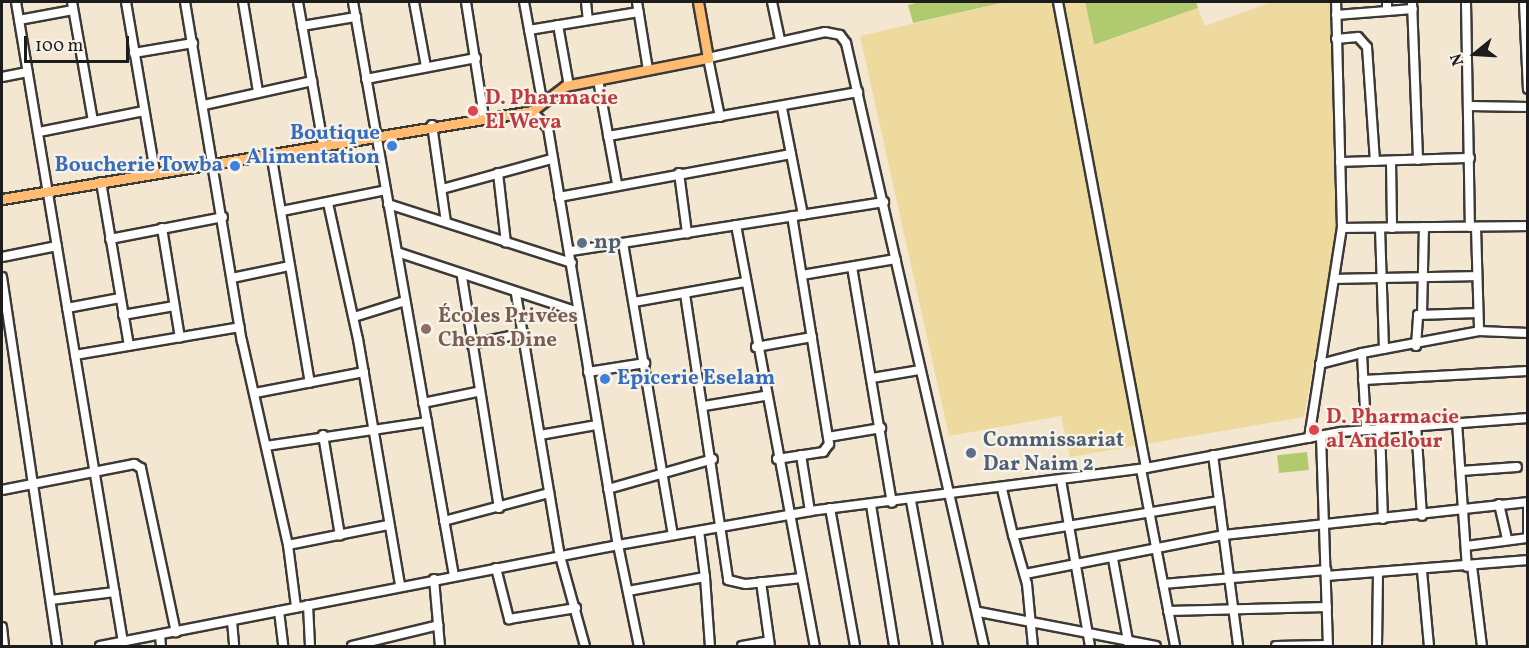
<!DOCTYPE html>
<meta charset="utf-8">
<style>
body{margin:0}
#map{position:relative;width:1529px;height:648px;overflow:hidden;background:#f4e7d1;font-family:Vollkorn,serif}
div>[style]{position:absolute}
.green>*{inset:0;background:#b2ca6f;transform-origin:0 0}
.sand>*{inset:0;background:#eeda9e}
.roads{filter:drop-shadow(2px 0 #3c3a37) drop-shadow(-2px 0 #3c3a37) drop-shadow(0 2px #3c3a37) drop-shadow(0 -2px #3c3a37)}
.minor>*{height:8px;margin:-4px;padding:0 4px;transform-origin:4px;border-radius:4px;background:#fff}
.major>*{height:9px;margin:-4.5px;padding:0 4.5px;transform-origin:4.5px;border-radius:4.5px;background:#febb71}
.dots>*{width:16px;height:16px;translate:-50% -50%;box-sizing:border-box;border:3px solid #f7f3e8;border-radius:50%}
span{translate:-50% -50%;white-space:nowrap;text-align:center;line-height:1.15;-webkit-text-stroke:4.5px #f7f3e8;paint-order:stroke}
.health-label{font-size:21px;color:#be3a42;font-weight:700}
.left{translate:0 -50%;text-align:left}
.shop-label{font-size:21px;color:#366cbe;font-weight:700}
.right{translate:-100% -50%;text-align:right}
.service-label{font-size:21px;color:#4e5e75;font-weight:700}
.education-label{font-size:21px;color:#785e54;font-weight:700}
.frame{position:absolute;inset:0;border:3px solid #1c1c1c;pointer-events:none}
.north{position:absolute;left:1445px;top:24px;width:60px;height:60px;-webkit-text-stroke:4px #f7f3e8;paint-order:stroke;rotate:252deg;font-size:16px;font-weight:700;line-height:24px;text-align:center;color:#1c1c1c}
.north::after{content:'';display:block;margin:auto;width:21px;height:27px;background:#1c1c1c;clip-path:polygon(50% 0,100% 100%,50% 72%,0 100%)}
.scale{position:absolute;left:24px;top:36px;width:105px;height:27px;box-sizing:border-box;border:3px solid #1c1c1c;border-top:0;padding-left:8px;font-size:18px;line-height:21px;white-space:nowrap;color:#1c1c1c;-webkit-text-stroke:4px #f7f3e8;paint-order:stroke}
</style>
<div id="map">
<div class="green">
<i style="clip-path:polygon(920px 2px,1006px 2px,913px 23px,908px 5px)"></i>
<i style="clip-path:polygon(1085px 2px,1196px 2px,1198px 8px,1094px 45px)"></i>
<i style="left:1307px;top:452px;width:18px;height:30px;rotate:84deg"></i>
</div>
<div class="sand">
<i style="clip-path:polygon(1007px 2px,1085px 2px,1094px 45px,1198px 8px,1205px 26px,1272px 2px,1332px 2px,1337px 236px,1304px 417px,1070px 457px,1061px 416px,949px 436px,860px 36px)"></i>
</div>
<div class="roads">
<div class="minor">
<i style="left:16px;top:2px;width:649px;rotate:80.51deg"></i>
<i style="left:72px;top:2px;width:121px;rotate:80deg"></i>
<i style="left:126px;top:2px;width:172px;rotate:80.3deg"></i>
<i style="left:185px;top:2px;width:344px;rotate:80.5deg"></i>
<i style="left:242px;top:341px;width:209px;rotate:77.3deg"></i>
<i style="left:288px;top:545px;width:63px;rotate:82.6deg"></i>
<i style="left:243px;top:2px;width:91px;rotate:80.5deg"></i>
<i style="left:298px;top:2px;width:144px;rotate:80deg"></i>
<i style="left:353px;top:2px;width:583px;rotate:80.02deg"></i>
<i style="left:414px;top:2px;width:66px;rotate:79.5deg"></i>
<i style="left:466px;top:2px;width:116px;rotate:81.1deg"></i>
<i style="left:524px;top:2px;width:100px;rotate:79.6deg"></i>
<i style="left:586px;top:2px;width:18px;rotate:84deg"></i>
<i style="left:637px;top:2px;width:69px;rotate:80.8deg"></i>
<i style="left:772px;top:2px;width:40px;rotate:78deg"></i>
<i style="left:1058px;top:2px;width:474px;rotate:79.3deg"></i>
<i style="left:1412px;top:2px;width:158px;rotate:87.8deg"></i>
<i style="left:1466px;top:2px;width:225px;rotate:89deg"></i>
<i style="left:1524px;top:2px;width:87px;rotate:87.4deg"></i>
<i style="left:1387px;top:11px;width:9px;rotate:-90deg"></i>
<i style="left:1336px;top:15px;width:77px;rotate:-4.5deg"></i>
<i style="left:19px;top:20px;width:55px;rotate:-10.5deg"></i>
<i style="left:558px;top:25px;width:62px;rotate:79.8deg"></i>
<i style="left:302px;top:26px;width:55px;rotate:-9.5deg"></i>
<i style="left:529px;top:30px;width:111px;rotate:-9.3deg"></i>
<i style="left:1336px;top:39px;width:22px;rotate:-5deg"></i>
<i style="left:1358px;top:37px;width:13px;rotate:48deg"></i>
<i style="left:1367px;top:47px;width:114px;rotate:86deg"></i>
<i style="left:134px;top:53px;width:60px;rotate:-9.6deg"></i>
<i style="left:2px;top:77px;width:26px;rotate:-11deg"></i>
<i style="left:366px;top:79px;width:112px;rotate:-10.8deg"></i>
<i style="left:598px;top:80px;width:106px;rotate:79.6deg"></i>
<i style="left:204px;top:105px;width:111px;rotate:-12.5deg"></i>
<i style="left:1469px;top:106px;width:59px;rotate:1deg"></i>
<i style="left:782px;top:108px;width:109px;rotate:78.9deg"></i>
<i style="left:532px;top:111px;width:23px;rotate:47deg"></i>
<i style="left:548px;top:128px;width:423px;rotate:80.5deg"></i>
<i style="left:618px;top:545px;width:195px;rotate:-10deg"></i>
<i style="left:810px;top:511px;width:339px;rotate:-7.3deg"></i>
<i style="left:1146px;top:468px;width:198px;rotate:-10.5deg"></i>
<i style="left:1341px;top:432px;width:188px;rotate:-4.3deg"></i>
<i style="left:720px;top:117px;width:60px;rotate:-101.5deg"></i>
<i style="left:708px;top:58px;width:120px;rotate:-12.5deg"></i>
<i style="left:825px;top:32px;width:15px;rotate:11deg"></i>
<i style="left:840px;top:35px;width:10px;rotate:53deg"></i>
<i style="left:846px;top:43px;width:619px;rotate:77.11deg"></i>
<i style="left:432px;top:125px;width:98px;rotate:81.8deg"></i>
<i style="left:39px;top:132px;width:107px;rotate:-11.3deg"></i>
<i style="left:608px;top:136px;width:254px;rotate:-10deg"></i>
<i style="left:271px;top:153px;width:233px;rotate:80.4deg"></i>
<i style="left:1391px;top:161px;width:67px;rotate:89.1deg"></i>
<i style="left:1340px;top:162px;width:130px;rotate:-1.8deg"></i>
<i style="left:498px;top:173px;width:70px;rotate:83.5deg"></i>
<i style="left:679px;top:173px;width:61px;rotate:82.4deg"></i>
<i style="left:101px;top:182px;width:166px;rotate:80.3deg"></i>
<i style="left:442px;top:189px;width:114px;rotate:-15.3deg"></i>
<i style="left:559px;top:197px;width:236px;rotate:-10.5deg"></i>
<i style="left:328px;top:203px;width:139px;rotate:77.6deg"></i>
<i style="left:358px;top:339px;width:250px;rotate:80.3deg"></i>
<i style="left:388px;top:204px;width:193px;rotate:17.8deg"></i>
<i style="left:282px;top:211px;width:106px;rotate:-11.4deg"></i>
<i style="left:736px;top:225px;width:428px;rotate:79.4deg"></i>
<i style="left:1476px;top:227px;width:104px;rotate:88.3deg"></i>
<i style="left:162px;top:228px;width:111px;rotate:80.7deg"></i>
<i style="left:1342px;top:228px;width:186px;rotate:-0.6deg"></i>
<i style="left:1380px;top:228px;width:121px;rotate:88.1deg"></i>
<i style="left:110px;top:239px;width:115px;rotate:-11deg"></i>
<i style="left:623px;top:243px;width:296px;rotate:80.3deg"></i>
<i style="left:571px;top:251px;width:317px;rotate:-8.9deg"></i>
<i style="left:397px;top:252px;width:191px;rotate:18.3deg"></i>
<i style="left:2px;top:257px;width:56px;rotate:-11.3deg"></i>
<i style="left:852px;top:267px;width:239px;rotate:80.4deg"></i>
<i style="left:802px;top:275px;width:95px;rotate:-9.7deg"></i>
<i style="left:2px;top:277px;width:373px;rotate:81.5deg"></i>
<i style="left:462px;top:277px;width:234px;rotate:80.9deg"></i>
<i style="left:232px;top:278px;width:58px;rotate:-11.9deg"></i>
<i style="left:1335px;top:279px;width:142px;rotate:-1.2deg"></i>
<i style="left:516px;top:294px;width:266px;rotate:80.5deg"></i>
<i style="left:560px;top:556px;width:93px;rotate:74.5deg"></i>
<i style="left:685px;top:294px;width:289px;rotate:81.4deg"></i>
<i style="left:728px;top:580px;width:18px;rotate:13deg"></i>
<i style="left:746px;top:584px;width:56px;rotate:-6.1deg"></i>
<i style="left:634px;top:302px;width:113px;rotate:-10.2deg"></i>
<i style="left:67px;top:308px;width:54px;rotate:-10.7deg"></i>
<i style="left:1422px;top:314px;width:87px;rotate:-88.7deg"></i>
<i style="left:123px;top:315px;width:52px;rotate:-10deg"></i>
<i style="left:354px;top:317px;width:53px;rotate:-17.4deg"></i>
<i style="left:471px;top:344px;width:54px;rotate:-11.7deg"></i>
<i style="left:1416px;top:346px;width:31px;rotate:-86deg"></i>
<i style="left:1418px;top:315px;width:60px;rotate:-1.9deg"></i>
<i style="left:756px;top:347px;width:57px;rotate:-10.1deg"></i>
<i style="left:75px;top:355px;width:167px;rotate:-9.6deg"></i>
<i style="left:1320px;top:364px;width:43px;rotate:-14.7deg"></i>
<i style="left:588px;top:372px;width:58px;rotate:-9deg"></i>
<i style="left:872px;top:378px;width:49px;rotate:-9.5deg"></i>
<i style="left:1363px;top:380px;width:165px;rotate:-3.1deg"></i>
<i style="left:255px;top:393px;width:111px;rotate:-10.9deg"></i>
<i style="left:423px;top:403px;width:55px;rotate:-11.5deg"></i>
<i style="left:704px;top:406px;width:61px;rotate:-9.5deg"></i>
<i style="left:1457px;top:422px;width:145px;rotate:86.1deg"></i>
<i style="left:1416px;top:424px;width:92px;rotate:86.3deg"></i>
<i style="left:1380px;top:426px;width:93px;rotate:88.2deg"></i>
<i style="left:1366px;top:428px;width:75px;rotate:-93.1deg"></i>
<i style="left:1362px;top:353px;width:119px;rotate:-10.6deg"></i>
<i style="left:1479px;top:331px;width:49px;rotate:2.3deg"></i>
<i style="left:323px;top:435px;width:102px;rotate:80.4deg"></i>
<i style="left:540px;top:435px;width:58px;rotate:-10deg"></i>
<i style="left:1321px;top:436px;width:210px;rotate:88.1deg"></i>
<i style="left:828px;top:437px;width:54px;rotate:-9.6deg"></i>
<i style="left:1309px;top:438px;width:213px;rotate:-81.1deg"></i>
<i style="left:1342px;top:228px;width:226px;rotate:-91.5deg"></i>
<i style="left:266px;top:446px;width:163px;rotate:-8.5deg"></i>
<i style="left:801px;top:455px;width:57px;rotate:80.9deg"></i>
<i style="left:1213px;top:455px;width:193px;rotate:82.5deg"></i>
<i style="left:777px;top:459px;width:47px;rotate:-8.7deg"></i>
<i style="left:823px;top:452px;width:10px;rotate:-53deg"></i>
<i style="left:829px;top:444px;width:231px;rotate:-99.2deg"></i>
<i style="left:1141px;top:469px;width:180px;rotate:79.1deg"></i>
<i style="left:1461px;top:471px;width:56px;rotate:-4.1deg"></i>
<i style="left:1061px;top:480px;width:169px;rotate:80.1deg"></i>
<i style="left:608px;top:489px;width:109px;rotate:-15.9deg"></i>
<i style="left:1002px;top:489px;width:47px;rotate:76.6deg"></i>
<i style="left:1013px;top:535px;width:209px;rotate:-9.4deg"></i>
<i style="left:2px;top:490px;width:135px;rotate:-11.1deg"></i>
<i style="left:134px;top:464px;width:8px;rotate:30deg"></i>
<i style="left:141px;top:468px;width:168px;rotate:78deg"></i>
<i style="left:911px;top:501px;width:147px;rotate:79.5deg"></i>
<i style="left:1528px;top:502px;width:33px;rotate:90deg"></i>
<i style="left:1499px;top:504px;width:37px;rotate:77deg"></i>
<i style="left:871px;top:505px;width:143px;rotate:80.7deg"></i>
<i style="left:830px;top:508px;width:140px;rotate:79.7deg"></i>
<i style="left:444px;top:521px;width:109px;rotate:-14.9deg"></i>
<i style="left:1013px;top:535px;width:51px;rotate:74.1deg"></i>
<i style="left:1027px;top:584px;width:62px;rotate:84.5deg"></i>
<i style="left:288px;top:545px;width:102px;rotate:-11.3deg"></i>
<i style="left:1466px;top:546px;width:63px;rotate:-7.4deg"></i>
<i style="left:1113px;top:559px;width:88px;rotate:79.6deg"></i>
<i style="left:1472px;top:566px;width:81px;rotate:82.9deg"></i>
<i style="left:496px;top:568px;width:53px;rotate:75.7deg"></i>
<i style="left:509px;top:619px;width:68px;rotate:-9.3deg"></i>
<i style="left:1422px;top:571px;width:75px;rotate:84.7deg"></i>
<i style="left:1025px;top:574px;width:203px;rotate:-11.1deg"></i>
<i style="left:1224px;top:535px;width:304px;rotate:-6.2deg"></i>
<i style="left:1326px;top:576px;width:203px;rotate:-4.5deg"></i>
<i style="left:705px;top:577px;width:69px;rotate:85.9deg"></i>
<i style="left:434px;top:579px;width:67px;rotate:84.9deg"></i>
<i style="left:761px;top:582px;width:65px;rotate:82deg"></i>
<i style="left:1163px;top:584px;width:164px;rotate:-4.9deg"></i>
<i style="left:628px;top:591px;width:78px;rotate:-10.3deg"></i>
<i style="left:705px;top:577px;width:46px;rotate:-97.4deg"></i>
<i style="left:51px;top:600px;width:64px;rotate:-7.1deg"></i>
<i style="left:308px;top:605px;width:41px;rotate:87.2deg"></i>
<i style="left:279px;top:611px;width:35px;rotate:83deg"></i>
<i style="left:1168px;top:611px;width:159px;rotate:-1.4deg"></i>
<i style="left:979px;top:612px;width:180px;rotate:10.9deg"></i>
<i style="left:232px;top:621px;width:25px;rotate:85deg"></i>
<i style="left:2px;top:627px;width:19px;rotate:84deg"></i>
<i style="left:160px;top:635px;width:11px;rotate:85deg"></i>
<i style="left:100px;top:646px;width:528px;rotate:-11.03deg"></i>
<i style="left:618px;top:545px;width:103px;rotate:78.3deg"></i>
<i style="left:352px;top:646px;width:89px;rotate:-13.6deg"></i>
<i style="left:742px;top:646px;width:27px;rotate:-10deg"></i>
<i style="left:1276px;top:646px;width:52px;rotate:-1.1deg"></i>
<i style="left:1377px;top:646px;width:73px;rotate:-89.2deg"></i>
</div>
<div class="major">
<i style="left:2px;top:199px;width:537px;rotate:-9.43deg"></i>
<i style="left:532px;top:111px;width:41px;rotate:-37.1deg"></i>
<i style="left:565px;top:86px;width:146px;rotate:-11.1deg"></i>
<i style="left:708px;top:58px;width:57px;rotate:-100.1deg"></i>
</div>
</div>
<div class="dots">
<i style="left:473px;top:111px;background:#e0444e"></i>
<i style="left:392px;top:146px;background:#3f7fe0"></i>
<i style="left:235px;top:166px;background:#3f7fe0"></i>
<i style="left:582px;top:243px;background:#5c6f8a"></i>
<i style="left:426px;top:329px;background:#8d6e63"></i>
<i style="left:605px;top:379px;background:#3f7fe0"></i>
<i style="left:1314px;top:430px;background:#e0444e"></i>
<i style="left:971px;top:453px;background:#5c6f8a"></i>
</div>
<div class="health-label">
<span class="left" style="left:485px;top:111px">D. Pharmacie<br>El Weva</span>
<span class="left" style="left:1326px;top:430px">D. Pharmacie<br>al Andelour</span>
</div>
<div class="shop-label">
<span class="right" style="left:380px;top:146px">Boutique<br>Alimentation</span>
<span class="right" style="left:223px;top:166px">Boucherie Towba</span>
<span class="left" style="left:617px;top:379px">Epicerie Eselam</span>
</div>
<div class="service-label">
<span class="left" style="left:594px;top:243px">np</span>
<span class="left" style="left:983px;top:453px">Commissariat<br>Dar Naim 2</span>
</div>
<div class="education-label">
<span class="left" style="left:438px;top:329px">Écoles Privées<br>Chems Dine</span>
</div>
<div class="frame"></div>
<div class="north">N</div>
<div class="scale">100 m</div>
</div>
